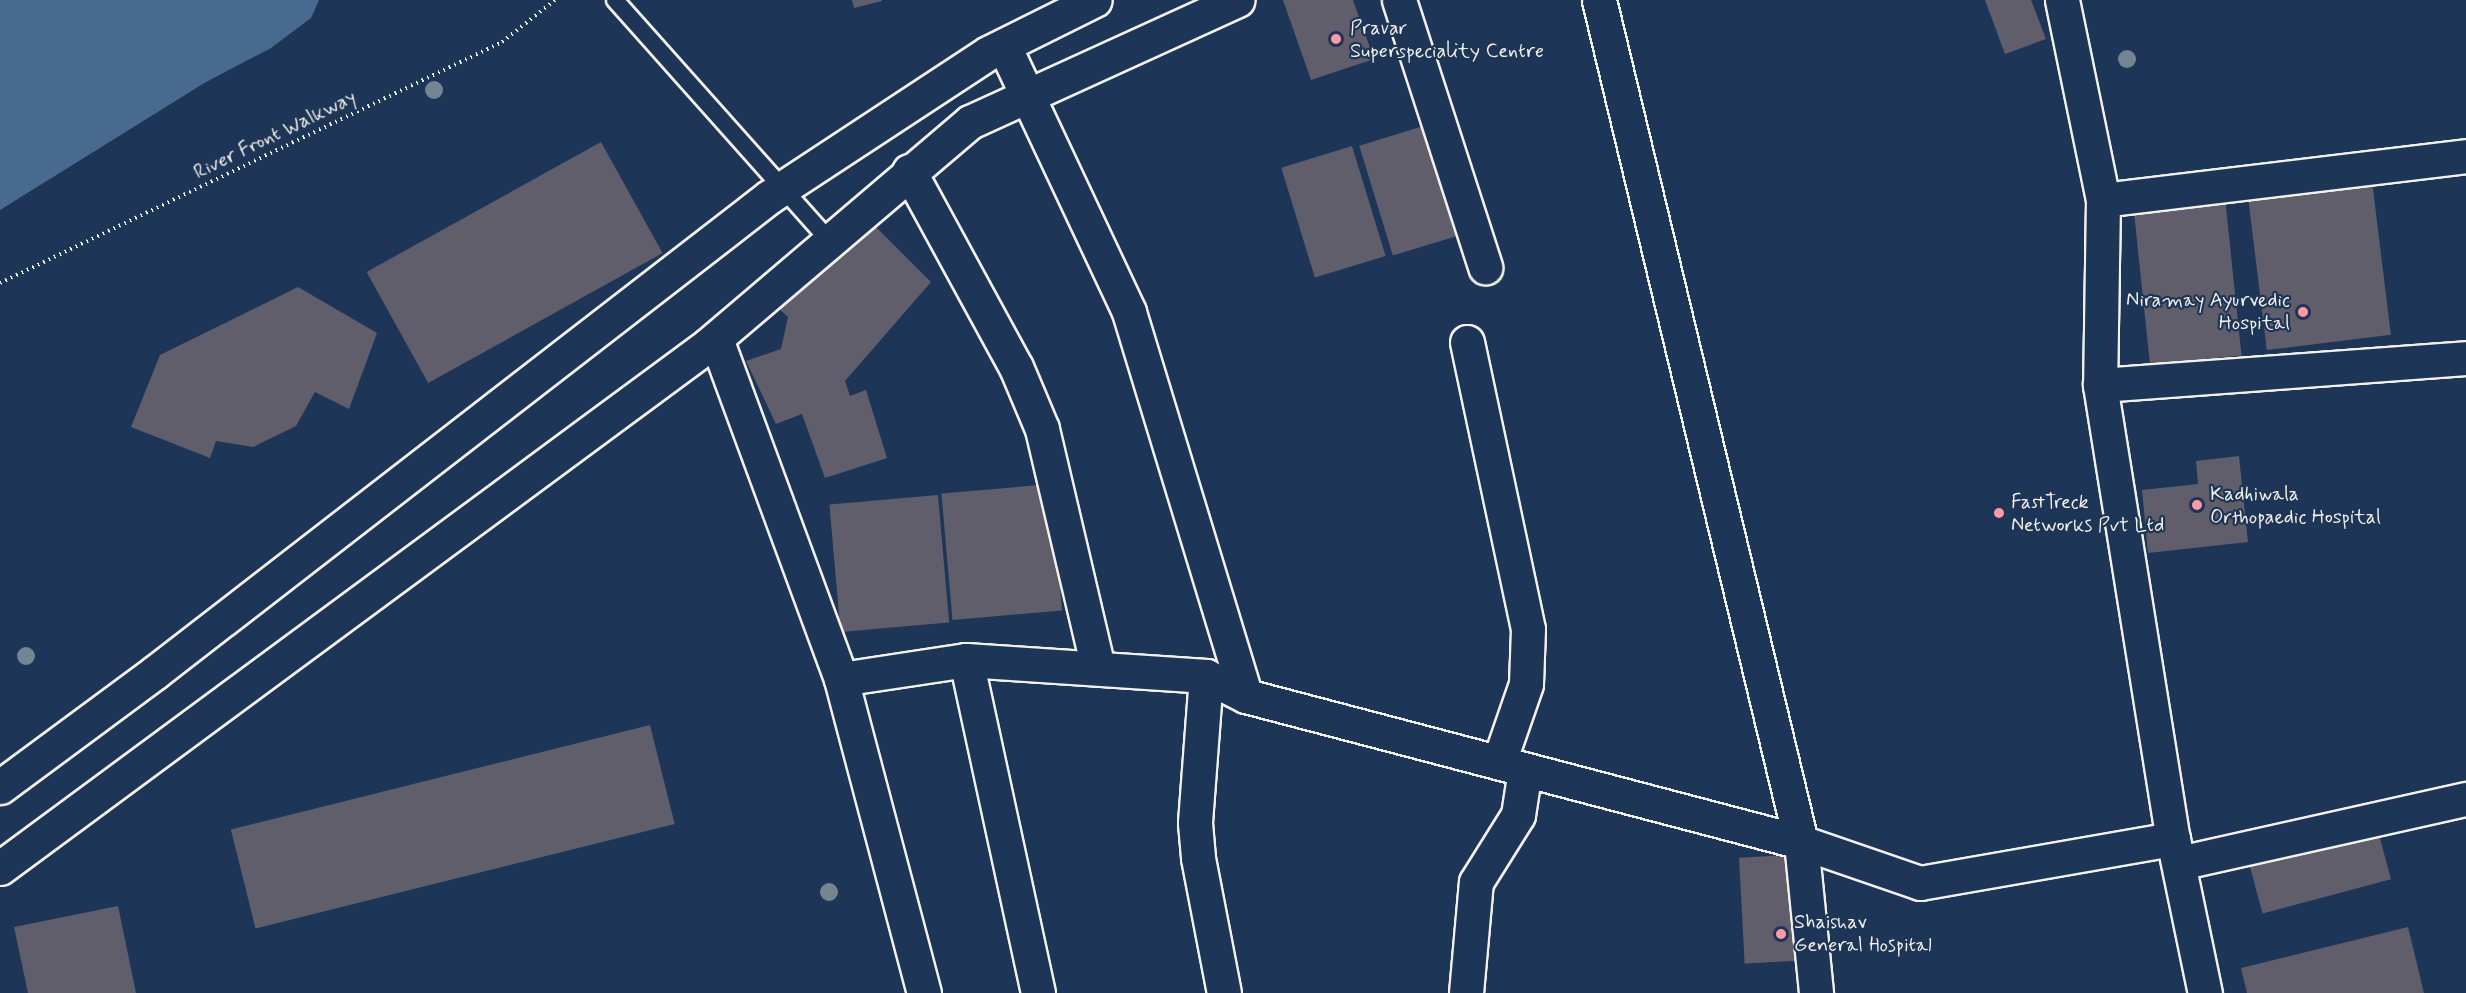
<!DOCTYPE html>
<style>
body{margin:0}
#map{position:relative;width:2466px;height:993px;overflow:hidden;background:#1d3557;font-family:Mynerve,sans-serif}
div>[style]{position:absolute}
.water>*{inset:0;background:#486a8f}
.building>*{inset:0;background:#605e6b;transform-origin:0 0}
.path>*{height:4px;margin-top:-2px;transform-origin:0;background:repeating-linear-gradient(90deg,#f4f1e8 0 1.5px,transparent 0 6px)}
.roads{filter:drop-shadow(2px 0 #f4f1e8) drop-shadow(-2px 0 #f4f1e8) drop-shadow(0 2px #f4f1e8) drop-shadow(0 -2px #f4f1e8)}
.lane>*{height:16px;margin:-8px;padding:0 8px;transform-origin:8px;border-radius:8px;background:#1d3557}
.street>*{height:33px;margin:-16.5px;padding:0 16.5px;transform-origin:16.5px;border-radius:16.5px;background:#1d3557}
.secondary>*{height:33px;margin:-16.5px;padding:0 16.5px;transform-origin:16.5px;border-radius:16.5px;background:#1d3557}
.trees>*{width:18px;height:18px;margin:-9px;border-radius:50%;background:#748490}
.dots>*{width:16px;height:16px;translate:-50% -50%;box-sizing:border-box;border:3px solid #1d3557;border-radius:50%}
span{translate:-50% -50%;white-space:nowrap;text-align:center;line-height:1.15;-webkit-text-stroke:4.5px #1d3557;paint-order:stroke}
.poi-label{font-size:20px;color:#f4f1e8}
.left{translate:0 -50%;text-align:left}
.right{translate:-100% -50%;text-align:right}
.street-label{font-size:20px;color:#f4f1e8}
</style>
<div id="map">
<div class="water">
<i style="clip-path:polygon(0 0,319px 0,311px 18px,271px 48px,206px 82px,0 210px)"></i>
</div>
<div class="building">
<i style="clip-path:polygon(852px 0,882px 0,882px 1px,854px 8px)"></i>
<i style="clip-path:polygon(1283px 0,1353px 0,1374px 59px,1311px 80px)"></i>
<i style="clip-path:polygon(1985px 0,2031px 0,2046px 39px,2005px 54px)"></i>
<i style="left:1430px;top:124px;width:115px;height:74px;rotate:73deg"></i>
<i style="left:601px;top:142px;width:127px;height:268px;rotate:61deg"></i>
<i style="left:1352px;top:146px;width:115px;height:74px;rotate:73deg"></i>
<i style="left:2372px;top:181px;width:155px;height:125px;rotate:83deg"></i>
<i style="left:2225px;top:198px;width:158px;height:92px;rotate:84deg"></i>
<i style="clip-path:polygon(874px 225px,931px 282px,845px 381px,850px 396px,866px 390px,887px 458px,825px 478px,802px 414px,776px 424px,746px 361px,781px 349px,788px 317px,777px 307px)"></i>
<i style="clip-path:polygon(298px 287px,377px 333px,349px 409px,315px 392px,296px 426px,253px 447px,216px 441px,210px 458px,131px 427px,160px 355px)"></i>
<i style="clip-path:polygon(2239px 456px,2248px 542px,2148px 553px,2142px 490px,2198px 484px,2196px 461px)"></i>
<i style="left:1051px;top:484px;width:127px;height:110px;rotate:85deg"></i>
<i style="left:938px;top:495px;width:128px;height:109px;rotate:85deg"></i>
<i style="left:650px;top:725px;width:102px;height:432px;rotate:76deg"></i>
<i style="left:2377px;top:827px;width:54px;height:133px;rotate:75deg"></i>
<i style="left:1791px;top:855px;width:106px;height:52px;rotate:87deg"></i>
<i style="clip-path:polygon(118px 906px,136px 993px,28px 993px,14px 927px)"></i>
<i style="clip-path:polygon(2408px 927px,2424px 993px,2247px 993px,2241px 968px)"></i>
</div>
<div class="path">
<i style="left:0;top:283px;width:557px;rotate:-25.64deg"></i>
<i style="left:502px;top:42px;width:68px;rotate:-38.4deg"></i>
</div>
<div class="roads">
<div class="lane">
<i style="left:615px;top:0;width:322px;rotate:48.3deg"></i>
</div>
<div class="street">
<i style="left:1399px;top:0;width:281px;rotate:72.1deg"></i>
<i style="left:1599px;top:0;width:866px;rotate:76.51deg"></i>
<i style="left:1801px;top:842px;width:152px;rotate:84.3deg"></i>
<i style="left:2062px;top:0;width:204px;rotate:78.4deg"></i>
<i style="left:2103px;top:200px;width:185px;rotate:90.9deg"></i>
<i style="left:2100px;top:385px;width:460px;rotate:80.9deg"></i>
<i style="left:2173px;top:839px;width:157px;rotate:78.3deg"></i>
<i style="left:1004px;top:46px;width:294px;rotate:64.8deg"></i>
<i style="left:1129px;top:312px;width:401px;rotate:73.1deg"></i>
<i style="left:909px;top:171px;width:223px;rotate:61.4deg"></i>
<i style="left:1016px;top:367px;width:67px;rotate:67.2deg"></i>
<i style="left:1042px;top:429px;width:244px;rotate:76.8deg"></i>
<i style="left:2103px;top:200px;width:366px;rotate:-6.9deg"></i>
<i style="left:716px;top:339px;width:362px;rotate:69.8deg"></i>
<i style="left:841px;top:679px;width:325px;rotate:75.2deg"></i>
<i style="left:1467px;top:342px;width:293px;rotate:78deg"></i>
<i style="left:1528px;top:629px;width:55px;rotate:92.1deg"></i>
<i style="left:1526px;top:684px;width:83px;rotate:109.1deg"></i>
<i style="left:2100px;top:385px;width:367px;rotate:-4.2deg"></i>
<i style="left:966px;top:660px;width:341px;rotate:77.8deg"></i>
<i style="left:1206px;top:676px;width:147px;rotate:94.3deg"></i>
<i style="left:1195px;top:823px;width:35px;rotate:85deg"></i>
<i style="left:1198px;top:858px;width:137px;rotate:79.1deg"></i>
<i style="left:841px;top:679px;width:126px;rotate:-8.6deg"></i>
<i style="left:966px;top:660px;width:241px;rotate:3.8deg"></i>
<i style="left:1206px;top:676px;width:45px;rotate:26.6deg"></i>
<i style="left:1246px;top:696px;width:574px;rotate:14.74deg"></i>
<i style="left:1801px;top:842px;width:126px;rotate:19deg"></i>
<i style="left:1920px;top:883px;width:257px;rotate:-9.9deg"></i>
<i style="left:2179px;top:863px;width:294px;rotate:-12.6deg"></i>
<i style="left:1466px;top:993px;width:111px;rotate:-84.9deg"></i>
<i style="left:1476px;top:882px;width:79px;rotate:-57.9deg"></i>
<i style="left:1518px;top:815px;width:46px;rotate:-81.2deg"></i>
</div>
<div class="secondary">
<i style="left:0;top:787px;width:192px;rotate:-36.5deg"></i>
<i style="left:154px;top:673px;width:778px;rotate:-37.74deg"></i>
<i style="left:769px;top:197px;width:262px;rotate:-33.3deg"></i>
<i style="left:988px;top:53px;width:119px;rotate:-26.4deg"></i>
<i style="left:0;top:868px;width:880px;rotate:-36.45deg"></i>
<i style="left:708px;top:345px;width:344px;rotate:-40.4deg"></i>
<i style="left:970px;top:122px;width:294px;rotate:-24.5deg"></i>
</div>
</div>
<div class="trees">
<i style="left:2127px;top:59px"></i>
<i style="left:434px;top:90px"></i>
<i style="left:26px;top:656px"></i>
<i style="left:829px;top:892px"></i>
</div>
<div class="dots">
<i style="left:1336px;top:39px;background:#ff9aa2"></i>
<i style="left:2303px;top:312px;background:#ff9aa2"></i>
<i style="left:2197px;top:505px;background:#ff9aa2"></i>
<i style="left:1999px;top:513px;background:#ff9aa2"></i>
<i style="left:1781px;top:934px;background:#ff9aa2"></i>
</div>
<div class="poi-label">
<span class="left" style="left:1350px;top:40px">Pravar<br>Superspeciality Centre</span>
<span class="right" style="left:2290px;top:312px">Niramay Ayurvedic<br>Hospital</span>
<span class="left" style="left:2210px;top:506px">Kadhiwala<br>Orthopaedic Hospital</span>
<span class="left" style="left:2011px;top:514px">FastTreck<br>Networks Pvt Ltd</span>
<span class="left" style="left:1794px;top:934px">Shaishav<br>General Hospital</span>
</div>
<div class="street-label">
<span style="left:275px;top:135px;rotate:-26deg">River Front Walkway</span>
</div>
</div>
